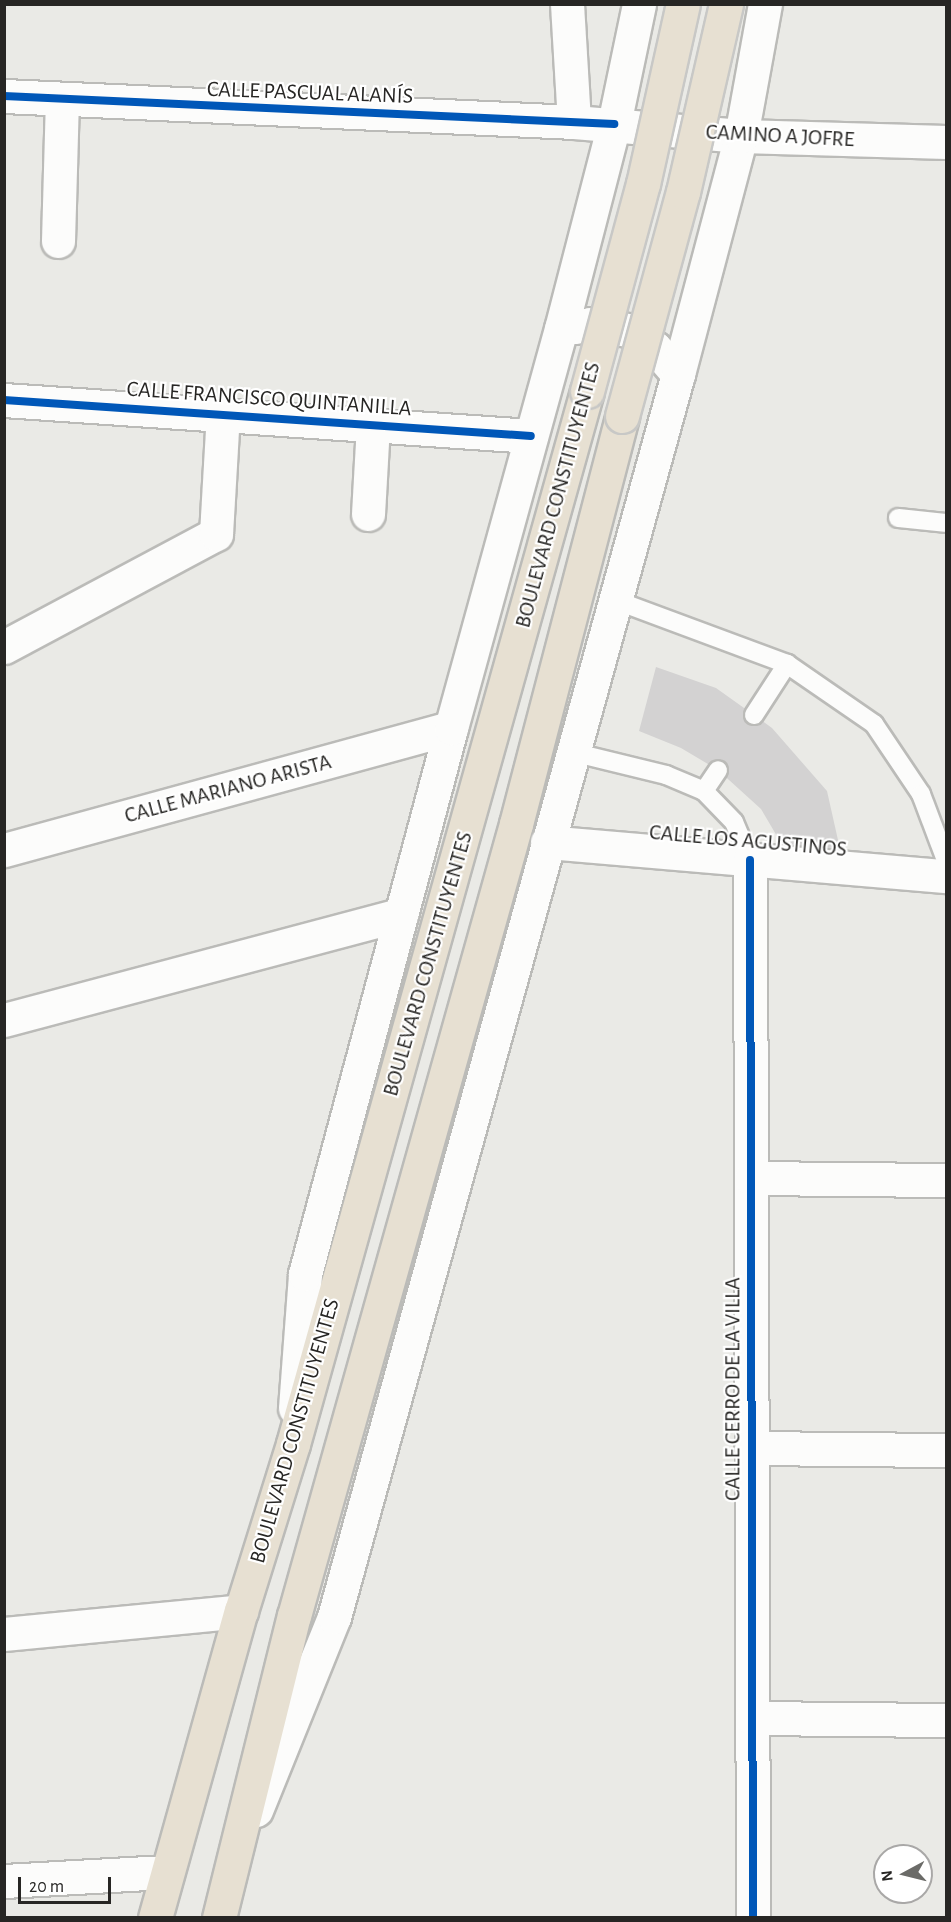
<!DOCTYPE html>
<meta charset="utf-8">
<style>
body{margin:0}
#map{position:relative;width:951px;height:1922px;overflow:hidden;background:#eaeae6;font-family:"Alegreya Sans",sans-serif}
div>[style]{position:absolute}
.building>*{inset:0;background:#d3d2d2}
.roads{filter:drop-shadow(2px 0 #bbbbb8) drop-shadow(-2px 0 #bbbbb8) drop-shadow(0 2px #bbbbb8) drop-shadow(0 -2px #bbbbb8)}
.lane>*{height:18px;margin:-9px;padding:0 9px;transform-origin:9px;border-radius:9px;background:#fcfcfb}
.street>*{height:33px;margin:-16.5px;padding:0 16.5px;transform-origin:16.5px;border-radius:16.5px;background:#fcfcfb}
.secondary>*{height:33px;margin:-16.5px;padding:0 16.5px;transform-origin:16.5px;border-radius:16.5px;background:#fcfcfb}
.highway>*{height:33px;margin:-16.5px;padding:0 16.5px;transform-origin:16.5px;border-radius:16.5px;background:#e7e0d2}
.bridges{filter:drop-shadow(2px 0 #c8c8c6) drop-shadow(-2px 0 #c8c8c6) drop-shadow(0 2px #c8c8c6) drop-shadow(0 -2px #c8c8c6)}
.highway-bridge>*{height:33px;margin:-16.5px;padding:0 16.5px;transform-origin:16.5px;border-radius:16.5px;background:#e7e0d2}
.cycleway>*{height:8px;margin:-4px;padding:0 4px;transform-origin:4px;border-radius:4px;background:#0057b8}
span{translate:-50% -50%;white-space:nowrap;text-align:center;line-height:1.15;-webkit-text-stroke:4.5px #fff;paint-order:stroke}
.street-label{font-size:22px;color:#272624}
.frame{position:absolute;inset:0;border:6px solid #272624;pointer-events:none}
.north{position:absolute;left:873px;top:1844px;width:60px;height:60px;box-sizing:border-box;background:#fff;border:2px solid #a9a8a7;border-radius:50%;rotate:263deg;font-size:16px;font-weight:700;line-height:24px;text-align:center;color:#272624}
.north::after{content:'';display:block;margin:auto;width:21px;height:27px;background:#6b6b68;clip-path:polygon(50% 0,100% 100%,50% 72%,0 100%)}
.scale{position:absolute;left:18px;top:1877px;width:93px;height:27px;box-sizing:border-box;border:3px solid #272624;border-top:0;padding-left:8px;font-size:18px;line-height:21px;white-space:nowrap;color:#272624;-webkit-text-stroke:4px #fff;paint-order:stroke}
</style>
<div id="map">
<div class="building">
<i style="clip-path:polygon(656px 667px,716px 688px,772px 728px,827px 791px,840px 849px,784px 848px,761px 809px,718px 770px,681px 748px,639px 731px)"></i>
</div>
<div class="roads">
<div class="lane">
<i style="left:898px;top:518px;width:48px;rotate:5.9deg"></i>
<i style="left:615px;top:600px;width:184px;rotate:20.4deg"></i>
<i style="left:787px;top:664px;width:106px;rotate:34.6deg"></i>
<i style="left:874px;top:724px;width:84px;rotate:56.1deg"></i>
<i style="left:921px;top:794px;width:71px;rotate:69.3deg"></i>
<i style="left:754px;top:715px;width:61px;rotate:-57.1deg"></i>
<i style="left:572px;top:752px;width:97px;rotate:13.7deg"></i>
<i style="left:666px;top:775px;width:41px;rotate:22.8deg"></i>
<i style="left:704px;top:791px;width:43px;rotate:45.9deg"></i>
<i style="left:734px;top:822px;width:41px;rotate:67.2deg"></i>
<i style="left:704px;top:791px;width:25px;rotate:-56deg"></i>
</div>
<div class="street">
<i style="left:567px;top:4px;width:118px;rotate:86.6deg"></i>
<i style="left:58px;top:241px;width:140px;rotate:-88.4deg"></i>
<i style="left:4px;top:400px;width:528px;rotate:3.91deg"></i>
<i style="left:368px;top:514px;width:90px;rotate:-86.8deg"></i>
<i style="left:4px;top:647px;width:240px;rotate:-28.1deg"></i>
<i style="left:216px;top:534px;width:121px;rotate:-86.7deg"></i>
<i style="left:547px;top:842px;width:400px;rotate:4.9deg"></i>
<i style="left:750px;top:860px;width:1058px;rotate:89.84deg"></i>
<i style="left:4px;top:1020px;width:411px;rotate:-14.9deg"></i>
<i style="left:751px;top:1178px;width:195px;rotate:0.6deg"></i>
<i style="left:751px;top:1448px;width:195px;rotate:0.6deg"></i>
<i style="left:4px;top:1634px;width:238px;rotate:-5.5deg"></i>
<i style="left:752px;top:1718px;width:194px;rotate:0.6deg"></i>
<i style="left:4px;top:1881px;width:162px;rotate:-3.2deg"></i>
</div>
<div class="secondary">
<i style="left:4px;top:96px;width:571px;rotate:2.61deg"></i>
<i style="left:574px;top:122px;width:168px;rotate:4.8deg"></i>
<i style="left:741px;top:136px;width:205px;rotate:1.7deg"></i>
<i style="left:575px;top:327px;width:15px;rotate:-11deg"></i>
<i style="left:590px;top:324px;width:39px;rotate:9deg"></i>
<i style="left:629px;top:330px;width:32px;rotate:35deg"></i>
<i style="left:655px;top:348px;width:35px;rotate:49deg"></i>
<i style="left:4px;top:850px;width:463px;rotate:-15.3deg"></i>
<i style="left:295px;top:1408px;width:134px;rotate:-85.7deg"></i>
<i style="left:305px;top:1274px;width:565px;rotate:-75.03deg"></i>
<i style="left:451px;top:728px;width:414px;rotate:-74.6deg"></i>
<i style="left:561px;top:329px;width:212px;rotate:-75.5deg"></i>
<i style="left:614px;top:124px;width:123px;rotate:-78.2deg"></i>
<i style="left:256px;top:1810px;width:208px;rotate:-68deg"></i>
<i style="left:334px;top:1617px;width:1290px;rotate:-74.53deg"></i>
<i style="left:678px;top:374px;width:246px;rotate:-75.2deg"></i>
<i style="left:741px;top:136px;width:134px;rotate:-79.7deg"></i>
</div>
<div class="highway">
<i style="left:155px;top:1918px;width:319px;rotate:-74.4deg"></i>
<i style="left:241px;top:1611px;width:175px;rotate:-72.7deg"></i>
<i style="left:293px;top:1444px;width:1093px;rotate:-74.4deg"></i>
<i style="left:219px;top:1918px;width:311px;rotate:-76.1deg"></i>
<i style="left:294px;top:1616px;width:823px;rotate:-74.34deg"></i>
<i style="left:516px;top:824px;width:422px;rotate:-75.4deg"></i>
</div>
</div>
<div class="bridges">
<div class="highway-bridge">
<i style="left:587px;top:391px;width:214px;rotate:-74.9deg"></i>
<i style="left:643px;top:184px;width:184px;rotate:-77.5deg"></i>
<i style="left:622px;top:416px;width:232px;rotate:-74.8deg"></i>
<i style="left:683px;top:192px;width:193px;rotate:-77.1deg"></i>
</div>
</div>
<div class="cycleway">
<i style="left:4px;top:96px;width:611px;rotate:2.63deg"></i>
<i style="left:4px;top:400px;width:528px;rotate:3.91deg"></i>
<i style="left:750px;top:860px;width:1058px;rotate:89.84deg"></i>
</div>
<div class="street-label">
<span style="left:310px;top:93px;rotate:2deg">CALLE PASCUAL ALANÍS</span>
<span style="left:780px;top:136px;rotate:3deg">CAMINO A JOFRE</span>
<span style="left:269px;top:399px;rotate:4deg">CALLE FRANCISCO QUINTANILLA</span>
<span style="left:558px;top:495px;rotate:-75deg">BOULEVARD CONSTITUYENTES</span>
<span style="left:228px;top:789px;rotate:-15deg">CALLE MARIANO ARISTA</span>
<span style="left:748px;top:841px;rotate:5deg">CALLE LOS AGUSTINOS</span>
<span style="left:428px;top:964px;rotate:-74deg">BOULEVARD CONSTITUYENTES</span>
<span style="left:733px;top:1389px;rotate:-90deg">CALLE CERRO DE LA VILLA</span>
<span style="left:295px;top:1431px;rotate:-74deg">BOULEVARD CONSTITUYENTES</span>
</div>
<div class="frame"></div>
<div class="north">N</div>
<div class="scale">20 m</div>
</div>
